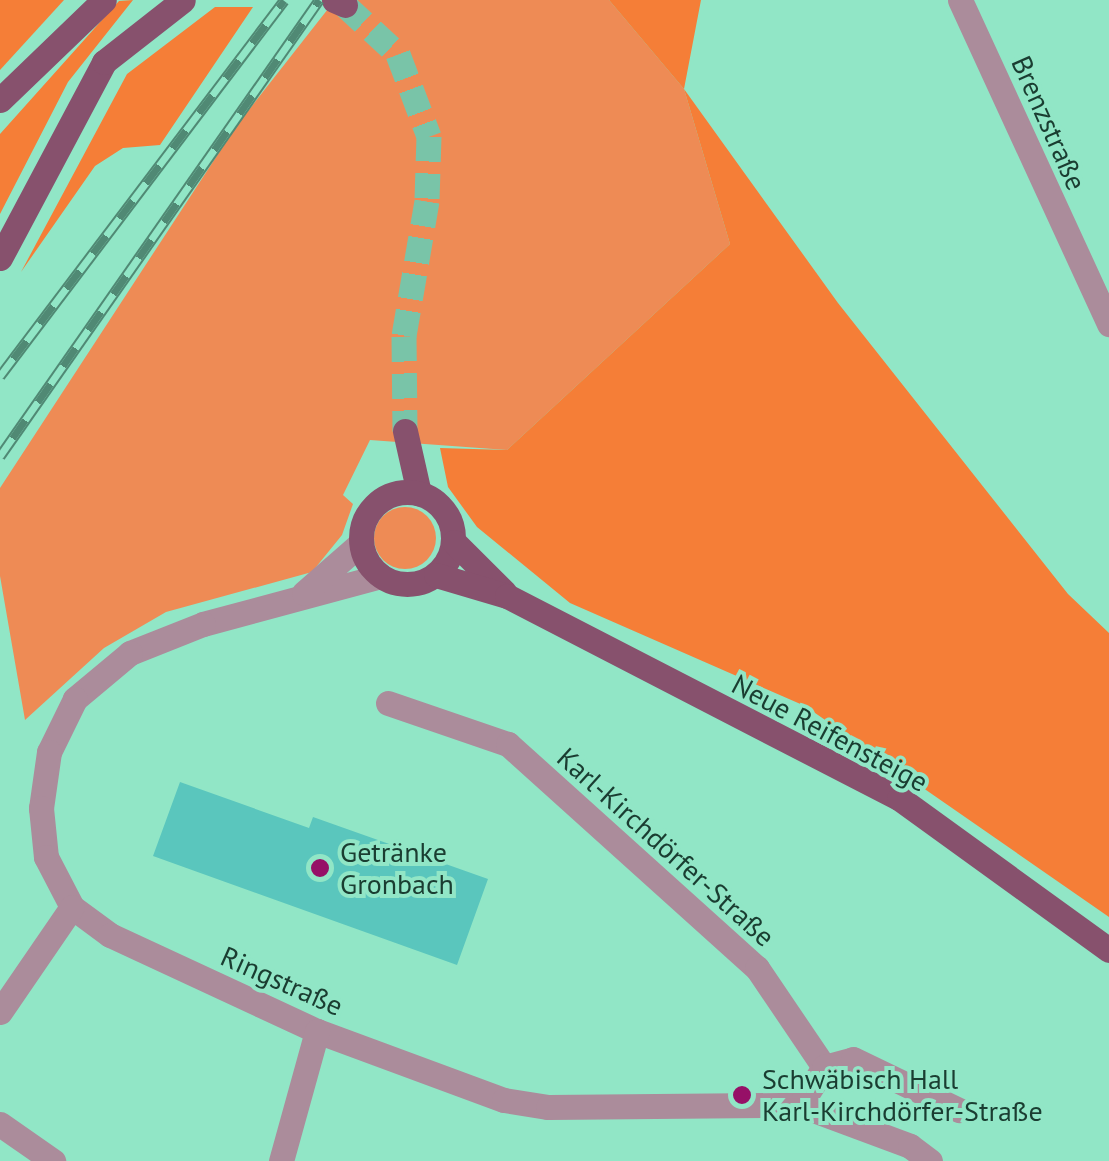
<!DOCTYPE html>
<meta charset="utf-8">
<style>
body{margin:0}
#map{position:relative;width:1109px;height:1161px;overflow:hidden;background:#91e6c6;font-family:"PT Sans",sans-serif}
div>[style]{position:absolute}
.green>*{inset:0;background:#ee8b55}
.round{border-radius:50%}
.forest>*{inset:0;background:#f57e37}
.building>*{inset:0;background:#5ac6bd}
.major-tunnel>*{height:25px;margin-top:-12.5px;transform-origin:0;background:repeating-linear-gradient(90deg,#79c4a8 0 25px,transparent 0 37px)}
.minor>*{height:25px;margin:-12.5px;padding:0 12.5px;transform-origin:12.5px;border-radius:12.5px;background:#ab8c9b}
.major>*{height:25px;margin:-12.5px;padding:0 12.5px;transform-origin:12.5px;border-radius:12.5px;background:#87516d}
.major>.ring{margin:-12.5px;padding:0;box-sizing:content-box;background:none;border:25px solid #87516d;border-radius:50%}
.rail>*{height:11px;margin-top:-5.5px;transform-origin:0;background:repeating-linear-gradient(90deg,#91e6c6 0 22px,#508974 0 44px);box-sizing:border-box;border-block:2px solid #508974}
.dots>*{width:28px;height:28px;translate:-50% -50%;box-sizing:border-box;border:5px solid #91e6c6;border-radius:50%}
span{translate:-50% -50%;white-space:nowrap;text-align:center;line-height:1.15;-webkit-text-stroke:8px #91e6c6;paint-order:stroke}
.street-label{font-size:28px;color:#1a3d31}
.poi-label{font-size:28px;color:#1a3d31}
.left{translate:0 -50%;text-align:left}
</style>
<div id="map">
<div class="green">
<i style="clip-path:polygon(335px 0,609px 0,684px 89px,730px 244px,507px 450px,370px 440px,343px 495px,353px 504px,342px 535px,312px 572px,166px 612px,104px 648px,25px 720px,0 576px,0 488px,237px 125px)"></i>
<i class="round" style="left:374px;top:507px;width:62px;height:62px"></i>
</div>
<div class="forest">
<i style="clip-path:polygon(0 0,64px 0,0 70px)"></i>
<i style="clip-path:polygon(133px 0,68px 82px,0 214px,0 134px,119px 1px)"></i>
<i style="clip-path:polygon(609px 0,701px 0,684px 89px,838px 303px,1068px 594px,1109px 633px,1109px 917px,805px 706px,570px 603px,477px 527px,448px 487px,440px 448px,507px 450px,730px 244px,684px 89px)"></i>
<i style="clip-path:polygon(215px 7px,253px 7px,160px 145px,123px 148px,95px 166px,21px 272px,127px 74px)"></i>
</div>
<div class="building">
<i style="clip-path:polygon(180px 782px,309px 828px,313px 817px,488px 879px,457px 965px,153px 856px)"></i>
</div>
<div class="major-tunnel">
<i style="left:345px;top:5px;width:72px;rotate:42.8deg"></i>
<i style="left:398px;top:54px;width:88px;rotate:69.3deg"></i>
<i style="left:429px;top:136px;width:65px;rotate:91.8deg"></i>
<i style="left:427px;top:201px;width:137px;rotate:99.7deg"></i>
<i style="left:404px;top:336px;width:95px;rotate:89.4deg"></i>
</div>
<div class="minor">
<i style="left:960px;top:0;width:357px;rotate:65.3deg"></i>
<i style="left:381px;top:576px;width:184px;rotate:164.9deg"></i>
<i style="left:203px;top:624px;width:79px;rotate:158.3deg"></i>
<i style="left:130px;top:653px;width:72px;rotate:140.1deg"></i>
<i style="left:75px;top:699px;width:59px;rotate:116.1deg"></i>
<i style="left:49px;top:752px;width:57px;rotate:98.1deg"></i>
<i style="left:41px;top:808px;width:49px;rotate:84.2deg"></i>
<i style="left:46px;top:857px;width:56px;rotate:62.5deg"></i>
<i style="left:72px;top:907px;width:47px;rotate:36.4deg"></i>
<i style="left:110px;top:935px;width:228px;rotate:24.9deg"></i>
<i style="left:317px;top:1031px;width:199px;rotate:20.3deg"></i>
<i style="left:504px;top:1100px;width:45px;rotate:9deg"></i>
<i style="left:548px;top:1107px;width:252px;rotate:-0.5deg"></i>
<i style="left:800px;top:1105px;width:117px;rotate:20.4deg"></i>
<i style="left:910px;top:1146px;width:25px;rotate:37deg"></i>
<i style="left:304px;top:593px;width:76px;rotate:-41.3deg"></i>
<i style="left:388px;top:703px;width:127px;rotate:18.9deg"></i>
<i style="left:508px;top:744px;width:335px;rotate:42deg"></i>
<i style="left:757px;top:968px;width:120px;rotate:55.9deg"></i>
<i style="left:824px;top:1067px;width:45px;rotate:122.3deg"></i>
<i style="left:0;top:1012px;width:127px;rotate:-55.6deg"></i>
<i style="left:824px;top:1067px;width:30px;rotate:-15deg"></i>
<i style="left:853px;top:1059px;width:118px;rotate:25.7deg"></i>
<i style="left:0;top:1124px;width:65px;rotate:34.9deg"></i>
<i style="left:281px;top:1161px;width:135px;rotate:-74.5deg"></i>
</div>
<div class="major">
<i style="left:334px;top:0;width:12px;rotate:24deg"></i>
<i style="left:0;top:100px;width:144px;rotate:-43.9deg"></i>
<i style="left:0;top:258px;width:222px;rotate:-62deg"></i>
<i style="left:104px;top:62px;width:100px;rotate:-38.1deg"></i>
<i style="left:405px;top:431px;width:64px;rotate:77.3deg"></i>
<i class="ring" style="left:361px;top:492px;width:67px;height:67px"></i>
<i style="left:454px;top:542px;width:71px;rotate:45deg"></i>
<i style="left:436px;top:575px;width:74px;rotate:16.5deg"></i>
<i style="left:507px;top:596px;width:441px;rotate:27.3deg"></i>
<i style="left:899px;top:798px;width:259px;rotate:35.9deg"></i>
</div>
<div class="rail">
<i style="left:0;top:376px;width:471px;rotate:-52.9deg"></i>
<i style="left:0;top:456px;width:557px;rotate:-55.02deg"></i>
</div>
<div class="dots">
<i style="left:320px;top:868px;background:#961067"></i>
<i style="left:742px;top:1095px;background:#961067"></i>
</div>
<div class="street-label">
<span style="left:1049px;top:123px;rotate:66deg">Brenzstraße</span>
<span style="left:830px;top:733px;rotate:28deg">Neue Reifensteige</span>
<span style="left:666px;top:847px;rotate:42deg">Karl-Kirchdörfer-Straße</span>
<span style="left:282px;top:981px;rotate:24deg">Ringstraße</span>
</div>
<div class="poi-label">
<span class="left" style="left:340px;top:868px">Getränke<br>Gronbach</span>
<span class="left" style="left:762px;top:1095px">Schwäbisch Hall<br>Karl-Kirchdörfer-Straße</span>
</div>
</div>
